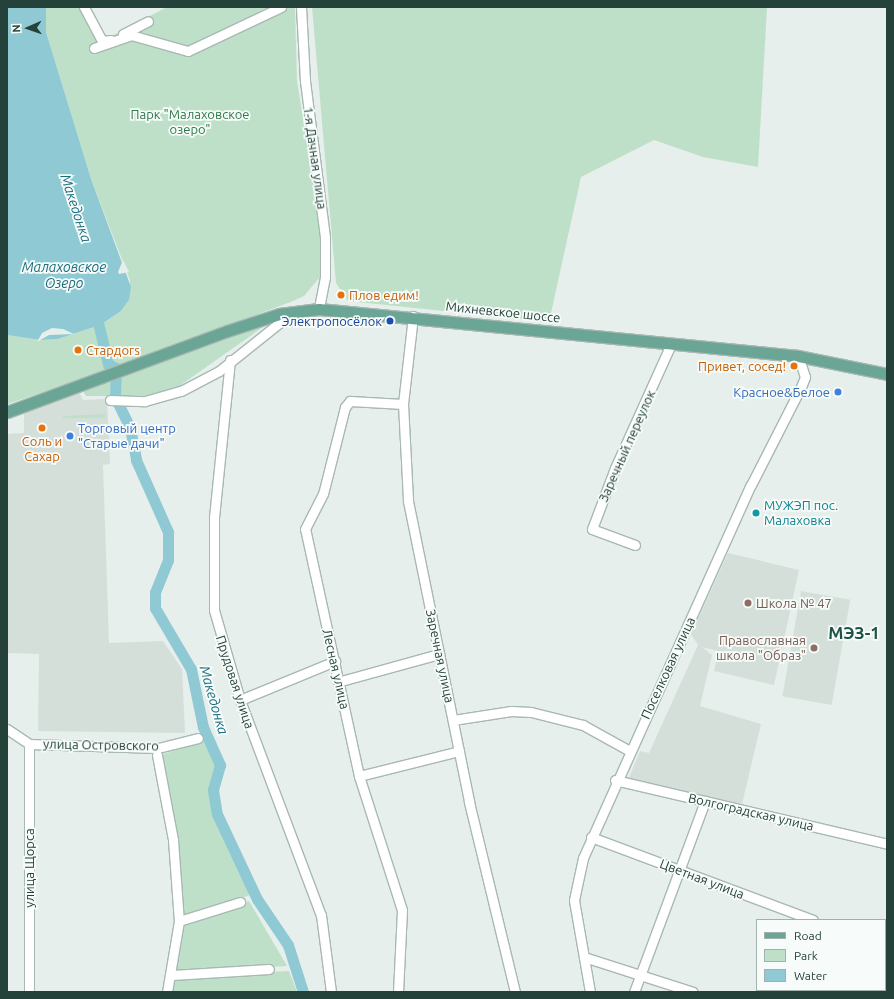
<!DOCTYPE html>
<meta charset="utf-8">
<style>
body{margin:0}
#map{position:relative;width:894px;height:999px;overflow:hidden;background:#e6efeb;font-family:Ubuntu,sans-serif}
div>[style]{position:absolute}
.built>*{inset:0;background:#d4dfda;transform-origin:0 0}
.green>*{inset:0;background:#bfe0c8}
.water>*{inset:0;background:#8ec9d4}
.pier>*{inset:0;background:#e6efeb}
.river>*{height:11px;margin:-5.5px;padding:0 5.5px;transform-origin:5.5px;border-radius:5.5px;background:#8ec9d4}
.roads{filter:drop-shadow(1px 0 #a8b8b2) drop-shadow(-1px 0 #a8b8b2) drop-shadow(0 1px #a8b8b2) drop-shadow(0 -1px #a8b8b2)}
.minor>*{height:9px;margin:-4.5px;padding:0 4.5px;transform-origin:4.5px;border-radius:4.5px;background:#fff}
.major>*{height:11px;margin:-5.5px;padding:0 5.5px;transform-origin:5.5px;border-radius:5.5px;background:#6aa596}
.dots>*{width:11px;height:11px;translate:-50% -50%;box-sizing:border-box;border:2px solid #f7fbf9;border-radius:50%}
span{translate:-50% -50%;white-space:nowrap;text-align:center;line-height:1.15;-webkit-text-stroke:3.5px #f7fbf9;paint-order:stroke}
.park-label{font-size:13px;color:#2d7a4b}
.street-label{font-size:13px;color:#24423a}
.food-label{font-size:13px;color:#c56008}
.left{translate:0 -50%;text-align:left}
.right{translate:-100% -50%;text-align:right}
.transit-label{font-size:13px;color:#164399}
.shop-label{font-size:13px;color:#366cbe}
.culture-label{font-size:13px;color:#0d838f}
.education-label{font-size:13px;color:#785e54}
.water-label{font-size:14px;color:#1c6f80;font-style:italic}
.district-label{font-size:17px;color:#1f5548;font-weight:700}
.frame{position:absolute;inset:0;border:8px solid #24423a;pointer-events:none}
.legend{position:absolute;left:756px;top:919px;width:130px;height:72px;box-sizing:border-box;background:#f7fbf9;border:1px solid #a3b1ad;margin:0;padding:5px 7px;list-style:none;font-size:12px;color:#24423a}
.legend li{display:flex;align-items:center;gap:8px;height:20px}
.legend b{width:20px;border:1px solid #a3b1ad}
.north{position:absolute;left:8px;top:8px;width:40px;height:40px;-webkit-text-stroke:3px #f7fbf9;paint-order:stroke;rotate:268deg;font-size:11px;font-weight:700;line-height:16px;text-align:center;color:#24423a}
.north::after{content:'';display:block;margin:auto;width:14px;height:18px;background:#24423a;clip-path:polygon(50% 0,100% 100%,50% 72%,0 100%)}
</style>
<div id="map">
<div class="built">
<i style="clip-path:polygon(78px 390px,83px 400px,107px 399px,110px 464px,103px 465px,109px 643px,163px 641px,182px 669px,185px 733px,38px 731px,39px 654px,7px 653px,7px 434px,24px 433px,24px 407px)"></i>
<i style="clip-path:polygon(728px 553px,799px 570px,774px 685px,714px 671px,718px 651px,702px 647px,712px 655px,700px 706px,761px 724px,742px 804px,628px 780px,640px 751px,649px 753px,698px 645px,691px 634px)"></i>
<i style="left:801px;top:591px;width:50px;height:107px;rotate:10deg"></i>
</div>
<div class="green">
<i style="clip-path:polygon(46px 7px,89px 7px,106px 39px,167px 7px,295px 7px,297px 81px,320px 225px,320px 277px,304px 296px,293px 301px,116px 368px,7px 404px,7px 335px,41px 340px,58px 339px,100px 325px,121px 311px,129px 300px,130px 280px,91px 179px,46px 32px)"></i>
<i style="clip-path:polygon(312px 7px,767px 7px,758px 167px,703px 157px,654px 140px,581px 177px,549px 322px,348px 301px,336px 283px)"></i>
<i style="clip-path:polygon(270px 322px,178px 387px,144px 396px,86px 396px,83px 391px)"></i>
<i style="clip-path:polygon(105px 414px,105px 418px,63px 418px,63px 416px)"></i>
<i style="clip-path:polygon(207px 741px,218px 765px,211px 790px,214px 815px,250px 895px,181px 919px,160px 755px)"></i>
<i style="clip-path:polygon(249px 901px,287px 966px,174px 973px,181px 923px)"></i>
<i style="clip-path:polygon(289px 971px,297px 992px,169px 992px,173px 977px)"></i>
</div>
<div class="water">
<i style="clip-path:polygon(7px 7px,46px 7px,46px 32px,91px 179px,131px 287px,129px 300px,121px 311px,100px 325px,58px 339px,41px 340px,7px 335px)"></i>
</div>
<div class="pier">
<i style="clip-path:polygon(123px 260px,129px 272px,119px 274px,118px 272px)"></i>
<i style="clip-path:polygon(52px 328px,63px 329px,74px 334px,49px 335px,37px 342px,42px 333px)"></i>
</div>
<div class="river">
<i style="left:95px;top:310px;width:56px;rotate:76.5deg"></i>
<i style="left:108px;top:364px;width:9px;rotate:27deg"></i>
<i style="left:116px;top:368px;width:29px;rotate:92deg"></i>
<i style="left:115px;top:397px;width:34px;rotate:64deg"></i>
<i style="left:130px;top:428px;width:33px;rotate:79deg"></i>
<i style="left:136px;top:460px;width:79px;rotate:66deg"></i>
<i style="left:168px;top:532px;width:28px;rotate:90deg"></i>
<i style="left:168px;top:560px;width:35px;rotate:112deg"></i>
<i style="left:155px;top:593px;width:15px;rotate:90deg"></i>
<i style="left:155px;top:608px;width:71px;rotate:59.5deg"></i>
<i style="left:191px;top:669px;width:59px;rotate:78.3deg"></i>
<i style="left:203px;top:727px;width:42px;rotate:65.9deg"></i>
<i style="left:220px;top:765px;width:26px;rotate:106deg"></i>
<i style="left:213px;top:790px;width:24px;rotate:81deg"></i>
<i style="left:217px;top:814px;width:94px;rotate:64.8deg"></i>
<i style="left:257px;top:899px;width:55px;rotate:56deg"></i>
<i style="left:288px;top:945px;width:49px;rotate:72.3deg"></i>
</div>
<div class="roads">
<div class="minor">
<i style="left:84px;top:7px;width:38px;rotate:62deg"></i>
<i style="left:102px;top:41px;width:9px;rotate:-6deg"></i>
<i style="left:301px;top:7px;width:74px;rotate:86.9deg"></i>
<i style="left:305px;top:81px;width:157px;rotate:82.7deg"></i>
<i style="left:325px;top:237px;width:40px;rotate:90deg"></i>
<i style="left:325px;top:277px;width:33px;rotate:101deg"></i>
<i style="left:123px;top:34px;width:28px;rotate:-27deg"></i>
<i style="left:94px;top:48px;width:39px;rotate:-19deg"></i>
<i style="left:131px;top:35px;width:59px;rotate:15.7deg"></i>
<i style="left:188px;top:51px;width:103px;rotate:-25.3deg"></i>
<i style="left:413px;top:316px;width:89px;rotate:96.5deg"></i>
<i style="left:403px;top:404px;width:97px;rotate:87deg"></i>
<i style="left:408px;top:501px;width:307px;rotate:78.5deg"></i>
<i style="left:469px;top:802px;width:195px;rotate:76.4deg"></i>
<i style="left:230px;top:360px;width:158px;rotate:95.8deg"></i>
<i style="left:214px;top:517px;width:93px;rotate:90deg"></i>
<i style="left:214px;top:610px;width:94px;rotate:73.9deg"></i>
<i style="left:240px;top:700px;width:230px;rotate:69.4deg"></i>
<i style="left:321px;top:915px;width:78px;rotate:82.6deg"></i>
<i style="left:110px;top:400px;width:35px;rotate:2deg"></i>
<i style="left:145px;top:401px;width:37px;rotate:-16deg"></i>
<i style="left:181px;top:391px;width:43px;rotate:-27.8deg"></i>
<i style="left:219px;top:371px;width:95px;rotate:-38.6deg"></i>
<i style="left:635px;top:545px;width:46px;rotate:-159.6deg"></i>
<i style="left:592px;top:529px;width:65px;rotate:-69.3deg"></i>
<i style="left:615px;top:468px;width:136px;rotate:-65.7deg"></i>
<i style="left:341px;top:681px;width:102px;rotate:-15.4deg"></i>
<i style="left:240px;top:700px;width:103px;rotate:-22.3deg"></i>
<i style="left:453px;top:720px;width:59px;rotate:-8.8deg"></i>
<i style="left:511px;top:711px;width:20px;rotate:3deg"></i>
<i style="left:531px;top:712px;width:54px;rotate:14deg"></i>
<i style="left:583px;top:725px;width:54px;rotate:29deg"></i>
<i style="left:7px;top:729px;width:27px;rotate:34deg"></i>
<i style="left:29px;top:744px;width:129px;rotate:1.8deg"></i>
<i style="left:158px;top:748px;width:41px;rotate:-14deg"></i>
<i style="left:29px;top:744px;width:248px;rotate:90deg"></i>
<i style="left:157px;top:755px;width:86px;rotate:79.3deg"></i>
<i style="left:173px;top:840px;width:81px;rotate:85.8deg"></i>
<i style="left:179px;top:921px;width:72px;rotate:99.6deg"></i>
<i style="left:359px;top:776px;width:103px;rotate:-14deg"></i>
<i style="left:615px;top:780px;width:279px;rotate:13.2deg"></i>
<i style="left:591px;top:837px;width:237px;rotate:20.5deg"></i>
<i style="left:179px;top:921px;width:64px;rotate:-17.3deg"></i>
<i style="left:584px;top:957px;width:114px;rotate:17.8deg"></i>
<i style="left:172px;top:975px;width:97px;rotate:-3.5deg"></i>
<i style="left:398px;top:992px;width:82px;rotate:-87.2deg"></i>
<i style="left:402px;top:910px;width:141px;rotate:-107.8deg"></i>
<i style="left:359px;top:776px;width:253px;rotate:-102.3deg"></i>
<i style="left:305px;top:529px;width:39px;rotate:-63deg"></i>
<i style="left:323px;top:494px;width:90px;rotate:-75.8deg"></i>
<i style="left:345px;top:407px;width:8px;rotate:-50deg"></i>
<i style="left:350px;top:401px;width:53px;rotate:3.2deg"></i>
<i style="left:590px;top:992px;width:93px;rotate:-99.9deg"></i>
<i style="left:574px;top:900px;width:43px;rotate:-77.9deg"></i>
<i style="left:583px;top:858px;width:409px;rotate:-65.8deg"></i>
<i style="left:751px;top:485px;width:110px;rotate:-63deg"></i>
<i style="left:801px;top:387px;width:11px;rotate:-68deg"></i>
<i style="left:805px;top:377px;width:22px;rotate:-108deg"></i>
<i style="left:634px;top:992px;width:204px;rotate:-69.6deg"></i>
</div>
<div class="major">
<i style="left:7px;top:412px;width:234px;rotate:-20.2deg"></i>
<i style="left:227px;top:331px;width:55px;rotate:-18.1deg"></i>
<i style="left:279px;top:314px;width:40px;rotate:-7.1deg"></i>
<i style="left:319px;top:309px;width:481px;rotate:5.6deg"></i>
<i style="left:798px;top:356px;width:91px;rotate:11.4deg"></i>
<i style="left:885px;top:949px;width:5px;rotate:-68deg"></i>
<i style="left:868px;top:992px;width:2px;rotate:-63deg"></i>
</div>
</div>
<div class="dots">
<i style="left:341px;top:295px;background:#e8710a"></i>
<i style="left:390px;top:321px;background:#1a4fb4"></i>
<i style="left:78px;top:350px;background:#e8710a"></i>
<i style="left:794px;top:366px;background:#e8710a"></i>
<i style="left:838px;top:392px;background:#3f7fe0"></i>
<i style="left:42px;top:428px;background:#e8710a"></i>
<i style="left:70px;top:436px;background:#3f7fe0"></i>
<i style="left:756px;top:513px;background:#0f9aa8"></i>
<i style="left:748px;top:603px;background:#8d6e63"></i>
<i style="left:814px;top:648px;background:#8d6e63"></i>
</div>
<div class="park-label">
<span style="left:190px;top:122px">Парк "Малаховское<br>озеро"</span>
</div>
<div class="street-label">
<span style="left:315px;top:158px;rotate:82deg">1-я Дачная улица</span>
<span style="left:503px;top:312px;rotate:6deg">Михневское шоссе</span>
<span style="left:627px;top:446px;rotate:-66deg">Заречный переулок</span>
<span style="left:440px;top:656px;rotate:78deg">Заречная улица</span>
<span style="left:668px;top:668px;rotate:-65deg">Поселковая улица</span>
<span style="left:336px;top:669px;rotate:77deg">Лесная улица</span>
<span style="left:235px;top:682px;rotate:72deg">Прудовая улица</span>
<span style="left:101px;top:745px;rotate:1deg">улица Островского</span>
<span style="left:751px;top:812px;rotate:13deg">Волгоградская улица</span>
<span style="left:29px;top:868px;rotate:-90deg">улица Щорса</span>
<span style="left:702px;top:879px;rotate:21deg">Цветная улица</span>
</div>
<div class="food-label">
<span class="left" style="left:349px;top:295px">Плов едим!</span>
<span class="left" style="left:86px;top:350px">Стардогs</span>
<span class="right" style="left:786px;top:366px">Привет, сосед!</span>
<span style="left:42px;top:449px">Соль и<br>Сахар</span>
</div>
<div class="transit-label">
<span class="right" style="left:382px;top:321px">Электропосёлок</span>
</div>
<div class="shop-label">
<span class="right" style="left:830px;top:392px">Красное&amp;Белое</span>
<span class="left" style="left:78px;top:436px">Торговый центр<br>"Старые дачи"</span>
</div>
<div class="culture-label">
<span class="left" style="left:764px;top:513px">МУЖЭП пос.<br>Малаховка</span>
</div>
<div class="education-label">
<span class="left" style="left:756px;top:603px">Школа № 47</span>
<span class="right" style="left:806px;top:648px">Православная<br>школа "Образ"</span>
</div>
<div class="water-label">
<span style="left:76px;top:208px;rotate:72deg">Македонка</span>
<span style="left:64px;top:275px">Малаховское<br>Озеро</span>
<span style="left:214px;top:700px;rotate:74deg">Македонка</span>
</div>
<div class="district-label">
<span style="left:854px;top:633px">МЭЗ-1</span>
</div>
<div class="frame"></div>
<ul class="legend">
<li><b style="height:5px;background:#6aa596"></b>Road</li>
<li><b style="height:11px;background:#bfe0c8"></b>Park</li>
<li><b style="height:11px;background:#8ec9d4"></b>Water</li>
</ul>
<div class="north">N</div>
</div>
